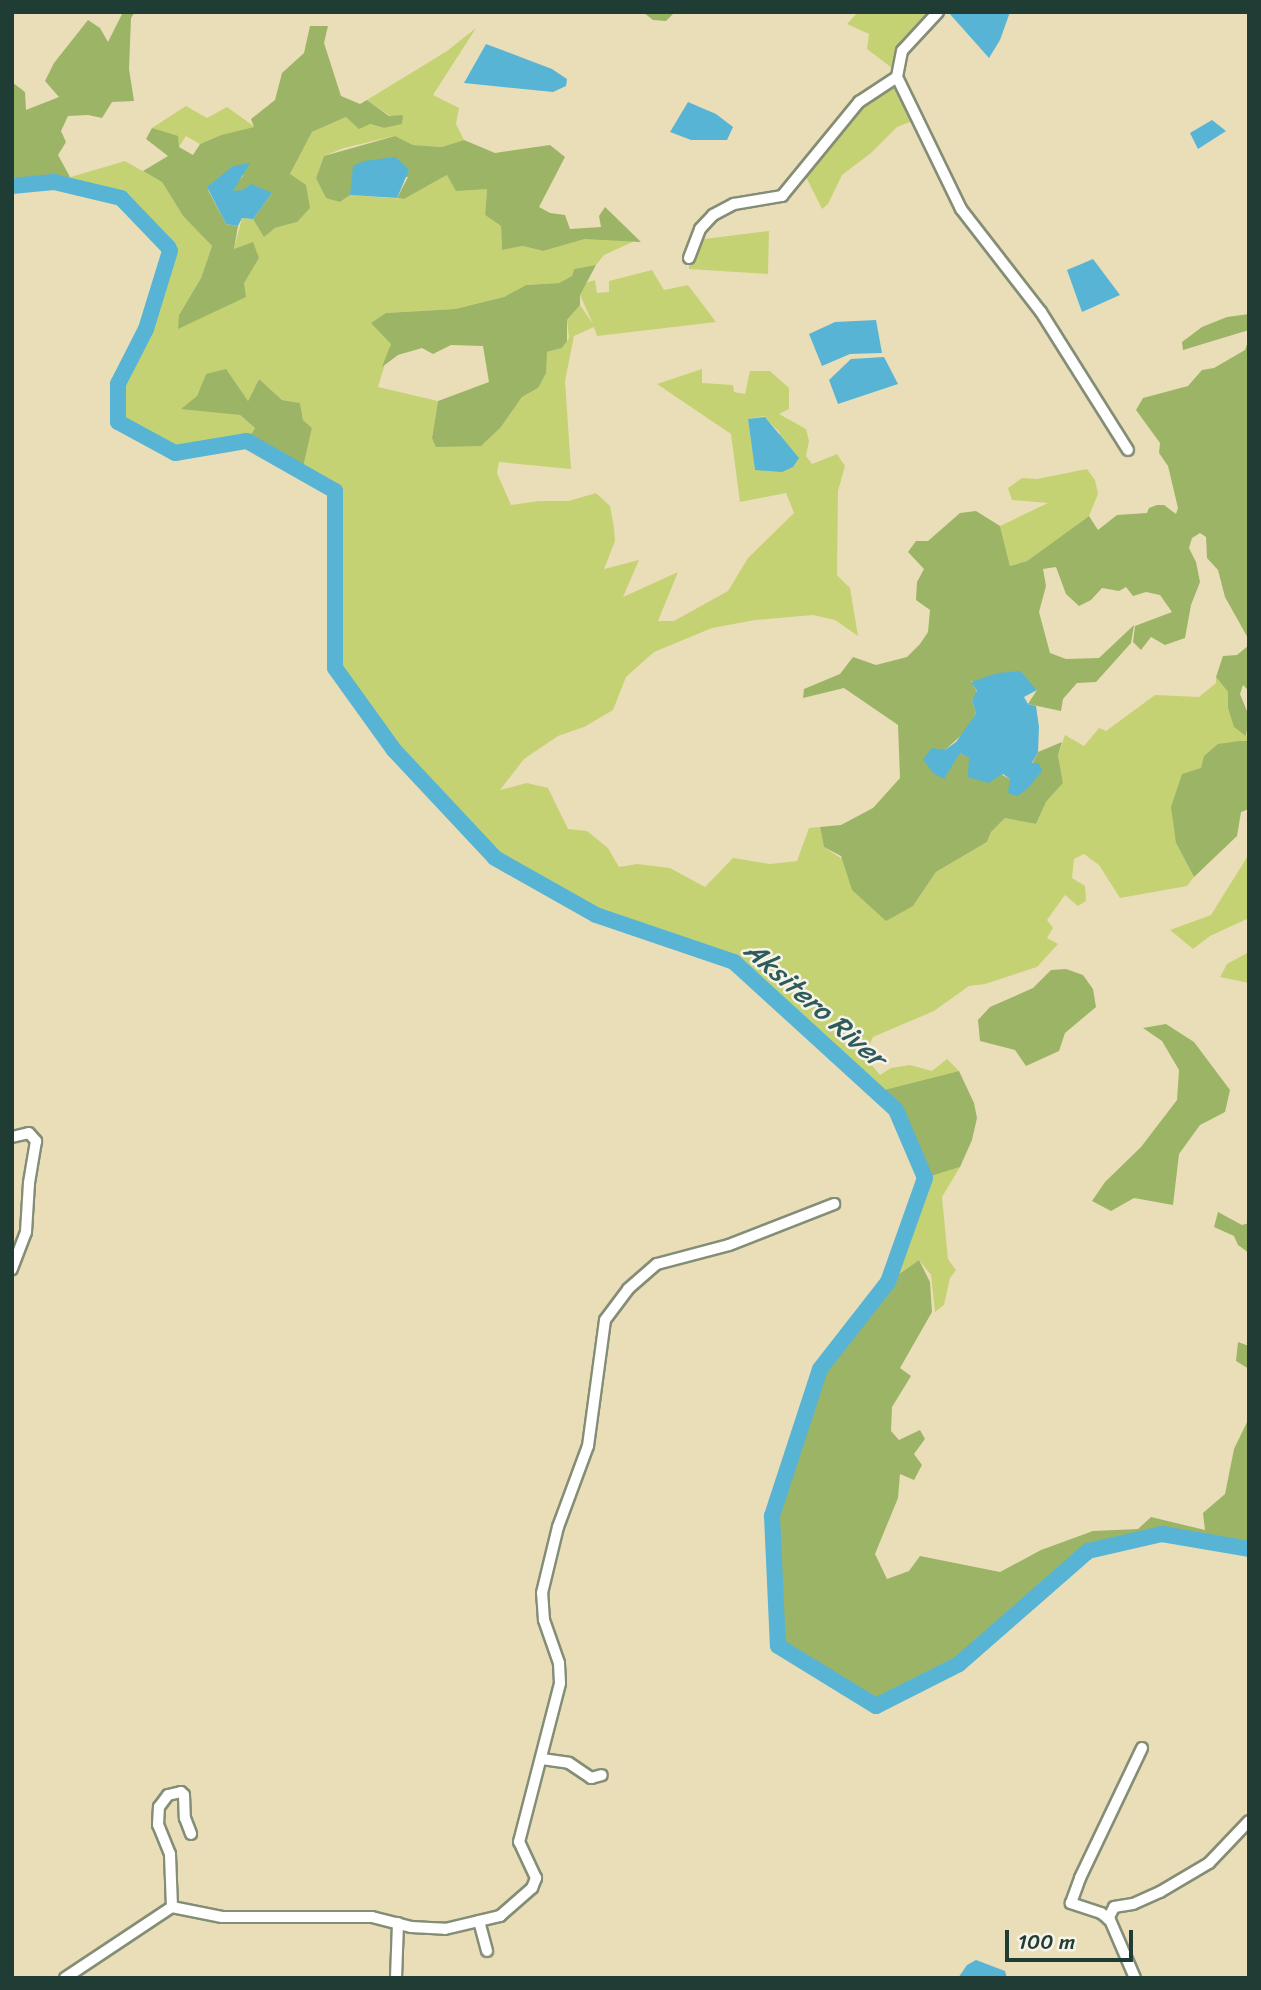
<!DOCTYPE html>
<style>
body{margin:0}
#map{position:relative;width:1261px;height:1990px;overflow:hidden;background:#eadeb9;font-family:Sriracha,sans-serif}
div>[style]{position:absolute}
.green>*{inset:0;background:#c5d274}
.forest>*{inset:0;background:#9cb466}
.water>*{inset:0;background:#57b4d5}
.river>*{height:16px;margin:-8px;padding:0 8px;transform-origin:8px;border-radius:8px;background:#57b4d5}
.roads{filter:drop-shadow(2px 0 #848e76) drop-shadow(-2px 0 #848e76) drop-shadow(0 2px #848e76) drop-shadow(0 -2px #848e76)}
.minor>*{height:10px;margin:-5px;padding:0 5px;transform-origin:5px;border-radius:5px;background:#fff}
span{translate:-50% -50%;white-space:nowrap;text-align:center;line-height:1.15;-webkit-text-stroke:5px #f7f3e8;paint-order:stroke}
.water-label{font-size:28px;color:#2d5b5c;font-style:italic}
.frame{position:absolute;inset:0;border:14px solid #1f3d34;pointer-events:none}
.scale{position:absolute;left:1005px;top:1930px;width:128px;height:32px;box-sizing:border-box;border:4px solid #1f3d34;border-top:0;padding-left:9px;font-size:21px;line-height:24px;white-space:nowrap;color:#1f3d34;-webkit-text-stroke:5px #f7f3e8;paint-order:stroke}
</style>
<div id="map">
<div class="green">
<i style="clip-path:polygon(858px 12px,938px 12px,902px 51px,896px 71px,867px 49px,869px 34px,847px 24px)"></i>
<i style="clip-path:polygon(evenodd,476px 28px,433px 95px,459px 108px,456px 124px,464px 140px,443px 147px,413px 145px,394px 136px,344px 148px,324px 156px,316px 178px,340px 202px,350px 195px,404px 199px,447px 175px,487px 189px,485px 215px,501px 226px,502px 250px,523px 246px,543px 251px,585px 239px,639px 239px,604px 255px,596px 265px,574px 269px,572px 276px,559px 283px,526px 285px,504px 297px,455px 309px,386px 313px,391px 344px,378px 387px,438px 401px,432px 438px,501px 427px,522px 397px,538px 388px,544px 353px,562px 348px,569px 338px,567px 320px,580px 305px,593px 324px,580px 295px,585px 283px,595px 280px,597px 293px,609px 292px,609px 281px,652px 270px,664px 290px,688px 285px,716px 322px,597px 336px,594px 327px,574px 336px,565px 381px,571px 469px,499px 462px,497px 473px,511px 505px,539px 501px,569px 501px,596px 493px,610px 506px,614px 528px,615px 541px,604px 569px,639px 560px,623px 597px,678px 572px,658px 621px,674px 621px,728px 591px,748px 558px,794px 513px,786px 493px,740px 502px,731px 434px,657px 384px,702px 369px,702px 383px,733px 385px,734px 392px,745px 394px,750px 371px,770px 371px,789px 388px,789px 409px,779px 414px,806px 429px,809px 441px,806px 456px,812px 464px,837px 454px,845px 466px,838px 491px,837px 575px,850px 588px,858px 636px,835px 620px,813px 615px,755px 620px,712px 628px,654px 652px,626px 677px,613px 710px,584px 727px,558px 736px,524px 759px,500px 790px,527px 783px,548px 788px,568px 829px,587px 831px,608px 848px,619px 867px,637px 864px,670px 868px,705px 887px,733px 858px,770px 864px,797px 861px,809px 828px,820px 827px,824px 847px,913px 906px,936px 872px,987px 842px,991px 832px,1005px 818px,1036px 824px,1046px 802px,1063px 783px,1058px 755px,1065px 735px,1084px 746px,1099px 728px,1106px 731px,1155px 695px,1199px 697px,1216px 683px,1216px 677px,1228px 692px,1228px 708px,1246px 736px,1249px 734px,1249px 741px,1240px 741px,1202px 768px,1176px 843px,1194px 877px,1187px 886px,1120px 898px,1099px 865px,1084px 854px,1074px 859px,1072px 878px,1085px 886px,1086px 901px,1078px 906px,1065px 895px,1047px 920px,1053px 928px,1047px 938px,1058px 944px,1037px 967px,985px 984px,969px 986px,934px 1011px,873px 1037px,865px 1057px,880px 1075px,891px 1068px,910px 1065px,932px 1071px,947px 1059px,959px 1071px,876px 1092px,734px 962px,596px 915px,495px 858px,394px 750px,335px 668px,339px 492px,302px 472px,312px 428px,303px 420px,300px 403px,282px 400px,259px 379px,248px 401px,238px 388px,206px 374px,197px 396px,220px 412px,240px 415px,255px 428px,247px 441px,175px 453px,118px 422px,118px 384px,146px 329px,168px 247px,121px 198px,54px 182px,125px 161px,162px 182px,183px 216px,212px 246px,201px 278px,179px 315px,234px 249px,242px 218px,253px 219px,264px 236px,275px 228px,297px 222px,290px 174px,312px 132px,346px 117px,383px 128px,402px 124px,367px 100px,447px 51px,476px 28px,764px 416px,780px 433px,755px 469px,748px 419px,764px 416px)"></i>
<i style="clip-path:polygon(897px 77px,919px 124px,910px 122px,897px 127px,871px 153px,842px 175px,828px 204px,822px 209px,803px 171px,859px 102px)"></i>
<i style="clip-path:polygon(186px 106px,207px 118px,227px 107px,255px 127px,221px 135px,200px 144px,186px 136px,179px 147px,152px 128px)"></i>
<i style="clip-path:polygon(769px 231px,768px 274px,689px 269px,689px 258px,696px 240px)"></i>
<i style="clip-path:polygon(1087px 469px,1095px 480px,1098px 494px,1089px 516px,1027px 561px,1010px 566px,1000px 526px,1048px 503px,1012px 500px,1008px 488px,1022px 478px,1037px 479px)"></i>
<i style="clip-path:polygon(1249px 854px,1249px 918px,1210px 936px,1193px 949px,1170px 930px,1211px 915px)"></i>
<i style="clip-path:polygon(1249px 952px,1249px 983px,1220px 977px,1227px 964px)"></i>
<i style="clip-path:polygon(960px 1167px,942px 1197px,948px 1259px,956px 1270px,950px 1278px,944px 1305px,935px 1312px,931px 1275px,919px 1260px,888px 1282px,925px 1178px)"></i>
</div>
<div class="forest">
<i style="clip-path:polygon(123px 12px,135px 12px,131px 18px,129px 69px,134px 101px,112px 102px,102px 118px,88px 115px,68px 116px,61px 131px,66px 142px,58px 155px,70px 177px,54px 182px,12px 185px,12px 82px,25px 92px,26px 110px,59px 97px,45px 81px,54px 63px,88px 20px,100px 28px,108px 42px)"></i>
<i style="clip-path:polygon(643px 12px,675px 12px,666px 21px,653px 20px)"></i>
<i style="clip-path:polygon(310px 26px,328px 26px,324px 43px,341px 96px,360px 104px,367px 100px,389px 116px,403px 115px,402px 124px,384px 128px,370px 124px,359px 129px,346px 117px,312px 132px,290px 174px,306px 185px,310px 208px,297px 222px,275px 228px,264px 237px,253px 219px,272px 193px,232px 192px,236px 183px,244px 175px,208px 190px,226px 224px,238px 226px,234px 249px,253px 242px,259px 258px,244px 283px,246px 297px,178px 329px,179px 315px,201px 278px,212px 246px,183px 216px,162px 182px,143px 171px,168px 156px,146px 139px,152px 128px,178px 136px,179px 147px,193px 155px,200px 144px,221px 135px,254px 127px,251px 119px,275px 100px,282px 73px,304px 53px)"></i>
<i style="clip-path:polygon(395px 136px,413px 145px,442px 147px,464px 140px,495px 153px,550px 145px,565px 157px,539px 207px,550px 213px,565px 215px,570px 229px,601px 227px,599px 216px,605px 207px,641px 242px,585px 239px,543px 251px,523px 246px,502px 250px,501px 226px,485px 215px,487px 189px,456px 191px,447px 175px,404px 199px,397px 198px,408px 177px,354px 180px,350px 195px,340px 202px,326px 198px,316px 178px,324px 156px)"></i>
<i style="clip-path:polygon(596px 265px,580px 295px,580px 305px,567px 320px,567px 341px,562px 348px,547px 352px,546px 373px,538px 388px,522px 397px,501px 427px,481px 446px,436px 447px,432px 438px,438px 401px,489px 382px,483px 346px,451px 345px,433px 354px,422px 348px,398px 355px,382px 367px,391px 344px,371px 323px,386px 313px,455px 309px,504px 297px,526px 285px,559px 283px,572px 276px,574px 269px)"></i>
<i style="clip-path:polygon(1249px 314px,1249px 330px,1183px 350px,1182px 342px,1202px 327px,1227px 317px)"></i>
<i style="clip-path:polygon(1249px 339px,1249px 640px,1225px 597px,1218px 570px,1207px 558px,1206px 537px,1200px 533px,1192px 538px,1189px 548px,1196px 562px,1200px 582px,1191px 605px,1185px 638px,1165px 645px,1151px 637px,1141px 650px,1133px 642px,1135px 626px,1172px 612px,1160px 595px,1146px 592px,1133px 596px,1126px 587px,1119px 591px,1102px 588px,1091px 600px,1079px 606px,1066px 594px,1056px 567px,1043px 569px,1046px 586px,1039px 612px,1050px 653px,1066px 659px,1099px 658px,1134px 625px,1131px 643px,1096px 682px,1077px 683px,1063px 699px,1061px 711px,1028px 704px,1037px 690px,971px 681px,977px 692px,972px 700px,976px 714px,967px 730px,945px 750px,960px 753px,1010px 779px,1032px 764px,1038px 752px,1062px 742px,1058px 755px,1063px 783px,1046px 802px,1036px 824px,1005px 818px,991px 832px,987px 842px,936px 872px,913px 906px,886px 921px,852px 890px,841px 856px,824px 847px,820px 827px,841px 825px,873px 808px,900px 778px,898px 725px,844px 688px,803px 698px,804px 689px,840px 674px,853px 657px,876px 665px,907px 657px,920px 644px,928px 632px,930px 610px,916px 600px,917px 582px,924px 569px,908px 552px,916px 541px,928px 541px,960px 513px,976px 511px,1000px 526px,1010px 566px,1027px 561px,1089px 516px,1098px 530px,1117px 515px,1147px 513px,1149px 508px,1157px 505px,1164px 505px,1176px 514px,1178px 508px,1168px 466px,1159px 453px,1160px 443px,1136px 410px,1143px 398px,1188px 386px,1202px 370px,1214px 368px,1245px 350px)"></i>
<i style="clip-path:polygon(226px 369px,248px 401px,259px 379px,282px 400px,300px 403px,303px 420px,312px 428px,302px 472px,247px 441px,255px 428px,240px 415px,181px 409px,197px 396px,206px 374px)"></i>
<i style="clip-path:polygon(1249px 645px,1249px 691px,1243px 685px,1240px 694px,1249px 716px,1246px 736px,1234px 727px,1228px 708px,1228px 692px,1216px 677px,1223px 656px,1237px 655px)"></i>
<i style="clip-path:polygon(1240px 741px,1249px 741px,1249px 809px,1241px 812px,1237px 836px,1194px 877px,1176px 843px,1171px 807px,1182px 774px,1201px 768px,1204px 756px,1218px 744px)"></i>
<i style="clip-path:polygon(1066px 969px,1083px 975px,1093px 989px,1096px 1007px,1065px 1033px,1059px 1051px,1026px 1066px,1015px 1050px,980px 1041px,978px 1020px,990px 1007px,1033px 988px,1051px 970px)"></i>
<i style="clip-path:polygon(1166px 1024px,1194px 1042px,1230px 1090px,1225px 1112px,1200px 1125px,1179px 1154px,1173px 1205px,1134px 1198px,1111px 1211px,1092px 1201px,1105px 1182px,1141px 1147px,1177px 1100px,1179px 1070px,1162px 1041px,1143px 1028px)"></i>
<i style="clip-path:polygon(959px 1071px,974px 1103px,977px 1118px,972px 1140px,960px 1167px,925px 1178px,896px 1110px,876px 1092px)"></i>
<i style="clip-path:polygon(1218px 1212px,1242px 1225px,1249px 1223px,1249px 1253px,1238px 1245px,1234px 1236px,1214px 1227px)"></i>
<i style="clip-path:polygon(919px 1260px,930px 1282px,932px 1312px,900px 1368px,911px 1376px,892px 1407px,891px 1431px,899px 1440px,920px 1430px,925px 1439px,914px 1454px,922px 1465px,914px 1480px,900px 1474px,898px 1498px,875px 1554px,887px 1579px,909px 1571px,920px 1556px,1000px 1572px,1041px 1550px,1093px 1531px,1138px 1529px,1151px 1517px,1205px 1530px,1203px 1513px,1225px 1494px,1234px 1449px,1249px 1418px,1249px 1549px,1162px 1534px,1088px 1551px,959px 1664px,876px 1706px,778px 1646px,772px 1516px,820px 1369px,888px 1282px)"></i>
<i style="clip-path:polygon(1238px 1342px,1249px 1346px,1249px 1369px,1236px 1361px)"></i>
</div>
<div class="water">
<i style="clip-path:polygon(1010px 12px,1000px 40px,989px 58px,949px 13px)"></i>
<i style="clip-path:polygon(486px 44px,552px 69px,567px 79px,566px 86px,553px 92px,464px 83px)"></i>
<i style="clip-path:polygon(688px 102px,716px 114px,733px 127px,727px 140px,691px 140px,670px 132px)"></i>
<i style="clip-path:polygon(1212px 120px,1226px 131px,1198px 149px,1190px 133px)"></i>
<i style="clip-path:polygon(395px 157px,409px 170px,397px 198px,350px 195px,353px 166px,364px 161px)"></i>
<i style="clip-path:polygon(250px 163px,233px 191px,243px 190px,251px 184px,272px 193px,253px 219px,242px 218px,238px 226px,226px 224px,207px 187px,233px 166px)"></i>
<i style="clip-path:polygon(1093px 259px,1120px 295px,1082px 312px,1067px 270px)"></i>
<i style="clip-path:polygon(876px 320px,882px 353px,850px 354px,822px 366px,809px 334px,835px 322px)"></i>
<i style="clip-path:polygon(884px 357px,898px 384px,838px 404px,829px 380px,851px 359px)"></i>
<i style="clip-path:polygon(765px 417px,799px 458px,793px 467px,782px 472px,755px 470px,748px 419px)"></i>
<i style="clip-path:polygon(1020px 671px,1037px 690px,1024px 697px,1028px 704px,1036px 706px,1039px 727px,1038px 752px,1032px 763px,1039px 763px,1042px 771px,1029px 787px,1018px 796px,1008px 793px,1010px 779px,1003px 774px,988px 783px,968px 777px,969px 758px,960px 753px,944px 779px,933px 773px,923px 759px,932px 748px,945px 750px,956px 742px,976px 714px,972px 700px,977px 691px,971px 682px,998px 673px)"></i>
<i style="clip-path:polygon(976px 1960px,1005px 1971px,1007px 1978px,958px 1978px,967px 1965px)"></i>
</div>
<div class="river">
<i style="left:12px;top:186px;width:42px;rotate:-5.4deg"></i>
<i style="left:54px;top:182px;width:69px;rotate:13.4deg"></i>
<i style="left:121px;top:198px;width:68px;rotate:46.2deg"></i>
<i style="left:168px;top:247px;width:4px;rotate:63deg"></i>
<i style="left:170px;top:251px;width:82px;rotate:107.1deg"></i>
<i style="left:146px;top:329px;width:62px;rotate:117deg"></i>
<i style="left:118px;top:384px;width:38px;rotate:90deg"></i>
<i style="left:118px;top:422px;width:65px;rotate:28.5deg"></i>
<i style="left:175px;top:453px;width:73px;rotate:-9.5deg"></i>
<i style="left:247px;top:441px;width:101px;rotate:29.6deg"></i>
<i style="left:335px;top:491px;width:177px;rotate:90deg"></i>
<i style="left:335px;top:668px;width:101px;rotate:54.3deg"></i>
<i style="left:394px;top:750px;width:148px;rotate:46.9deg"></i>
<i style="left:495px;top:858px;width:116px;rotate:29.4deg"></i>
<i style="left:596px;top:915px;width:146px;rotate:18.8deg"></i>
<i style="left:734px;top:962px;width:219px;rotate:42.4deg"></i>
<i style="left:896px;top:1110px;width:74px;rotate:66.9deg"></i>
<i style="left:925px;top:1178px;width:110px;rotate:109.6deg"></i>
<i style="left:888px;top:1282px;width:110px;rotate:128deg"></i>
<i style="left:820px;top:1369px;width:155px;rotate:108.1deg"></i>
<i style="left:772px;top:1516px;width:130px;rotate:87.4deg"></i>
<i style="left:778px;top:1646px;width:115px;rotate:31.5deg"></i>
<i style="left:876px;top:1706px;width:93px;rotate:-26.8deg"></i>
<i style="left:959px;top:1664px;width:171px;rotate:-41.2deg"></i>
<i style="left:1088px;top:1551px;width:76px;rotate:-12.9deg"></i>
<i style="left:1162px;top:1534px;width:88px;rotate:9.8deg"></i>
</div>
<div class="roads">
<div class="minor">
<i style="left:938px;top:12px;width:53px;rotate:132.7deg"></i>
<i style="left:902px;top:51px;width:26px;rotate:101deg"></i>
<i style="left:897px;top:77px;width:147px;rotate:64.1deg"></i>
<i style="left:961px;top:209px;width:130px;rotate:52.2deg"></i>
<i style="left:1041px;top:312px;width:163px;rotate:57.8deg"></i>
<i style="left:689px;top:258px;width:31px;rotate:-69deg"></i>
<i style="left:700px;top:229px;width:19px;rotate:-47deg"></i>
<i style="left:713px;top:215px;width:24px;rotate:-28deg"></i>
<i style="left:734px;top:204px;width:49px;rotate:-9.5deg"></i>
<i style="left:782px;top:196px;width:122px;rotate:-50.7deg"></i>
<i style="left:859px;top:102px;width:45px;rotate:-33.3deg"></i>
<i style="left:12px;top:1137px;width:17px;rotate:-13deg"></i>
<i style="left:29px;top:1133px;width:11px;rotate:49deg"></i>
<i style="left:36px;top:1141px;width:43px;rotate:99.5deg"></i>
<i style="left:29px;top:1183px;width:49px;rotate:93.5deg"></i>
<i style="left:26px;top:1232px;width:40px;rotate:111deg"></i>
<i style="left:542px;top:1759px;width:27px;rotate:8deg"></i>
<i style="left:569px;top:1763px;width:27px;rotate:34deg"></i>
<i style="left:591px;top:1778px;width:11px;rotate:-15deg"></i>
<i style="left:172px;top:1907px;width:53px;rotate:-92.2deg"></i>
<i style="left:170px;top:1854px;width:31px;rotate:-112deg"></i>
<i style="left:158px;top:1825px;width:18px;rotate:-87deg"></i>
<i style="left:159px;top:1807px;width:15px;rotate:-53deg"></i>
<i style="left:168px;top:1795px;width:13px;rotate:-13deg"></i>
<i style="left:181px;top:1792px;width:4px;rotate:45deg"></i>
<i style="left:184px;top:1795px;width:23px;rotate:88deg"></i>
<i style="left:185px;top:1818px;width:17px;rotate:69deg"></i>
<i style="left:1108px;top:1919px;width:13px;rotate:-63deg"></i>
<i style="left:1114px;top:1907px;width:19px;rotate:-9deg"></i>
<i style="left:1133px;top:1904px;width:30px;rotate:-24deg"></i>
<i style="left:1160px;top:1892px;width:57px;rotate:-30.6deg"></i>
<i style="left:1209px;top:1863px;width:58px;rotate:-46.4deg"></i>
<i style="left:479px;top:1921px;width:31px;rotate:75deg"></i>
<i style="left:65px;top:1978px;width:128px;rotate:-33.6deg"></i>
<i style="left:172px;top:1907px;width:51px;rotate:11.3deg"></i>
<i style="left:222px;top:1917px;width:150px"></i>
<i style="left:372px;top:1917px;width:40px;rotate:14.4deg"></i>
<i style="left:411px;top:1927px;width:34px;rotate:3deg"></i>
<i style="left:445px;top:1929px;width:57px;rotate:-13.3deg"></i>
<i style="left:500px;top:1916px;width:43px;rotate:-41.2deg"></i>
<i style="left:532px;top:1888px;width:11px;rotate:-68deg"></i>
<i style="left:536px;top:1878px;width:40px;rotate:-115deg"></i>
<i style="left:519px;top:1842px;width:164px;rotate:-75.5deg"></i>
<i style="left:560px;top:1683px;width:20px;rotate:-93deg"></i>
<i style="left:559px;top:1663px;width:46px;rotate:-109.2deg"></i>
<i style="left:544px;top:1620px;width:27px;rotate:-94deg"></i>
<i style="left:542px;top:1593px;width:68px;rotate:-76.4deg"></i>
<i style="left:558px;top:1527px;width:86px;rotate:-69.7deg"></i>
<i style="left:588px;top:1446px;width:127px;rotate:-82.3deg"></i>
<i style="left:605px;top:1320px;width:39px;rotate:-53deg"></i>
<i style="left:628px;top:1289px;width:38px;rotate:-41deg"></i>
<i style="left:657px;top:1264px;width:74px;rotate:-14.8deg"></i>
<i style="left:729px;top:1245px;width:113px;rotate:-21.3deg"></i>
<i style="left:396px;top:1978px;width:55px;rotate:-87.9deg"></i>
<i style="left:1135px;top:1978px;width:63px;rotate:-113.3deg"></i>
<i style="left:1110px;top:1920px;width:11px;rotate:-142deg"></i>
<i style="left:1101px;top:1913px;width:32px;rotate:-162deg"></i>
<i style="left:1071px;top:1903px;width:27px;rotate:-70deg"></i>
<i style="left:1080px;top:1878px;width:144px;rotate:-64.5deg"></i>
</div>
</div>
<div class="water-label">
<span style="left:815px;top:1004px;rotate:41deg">Aksitero River</span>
</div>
<div class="frame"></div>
<div class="scale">100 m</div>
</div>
